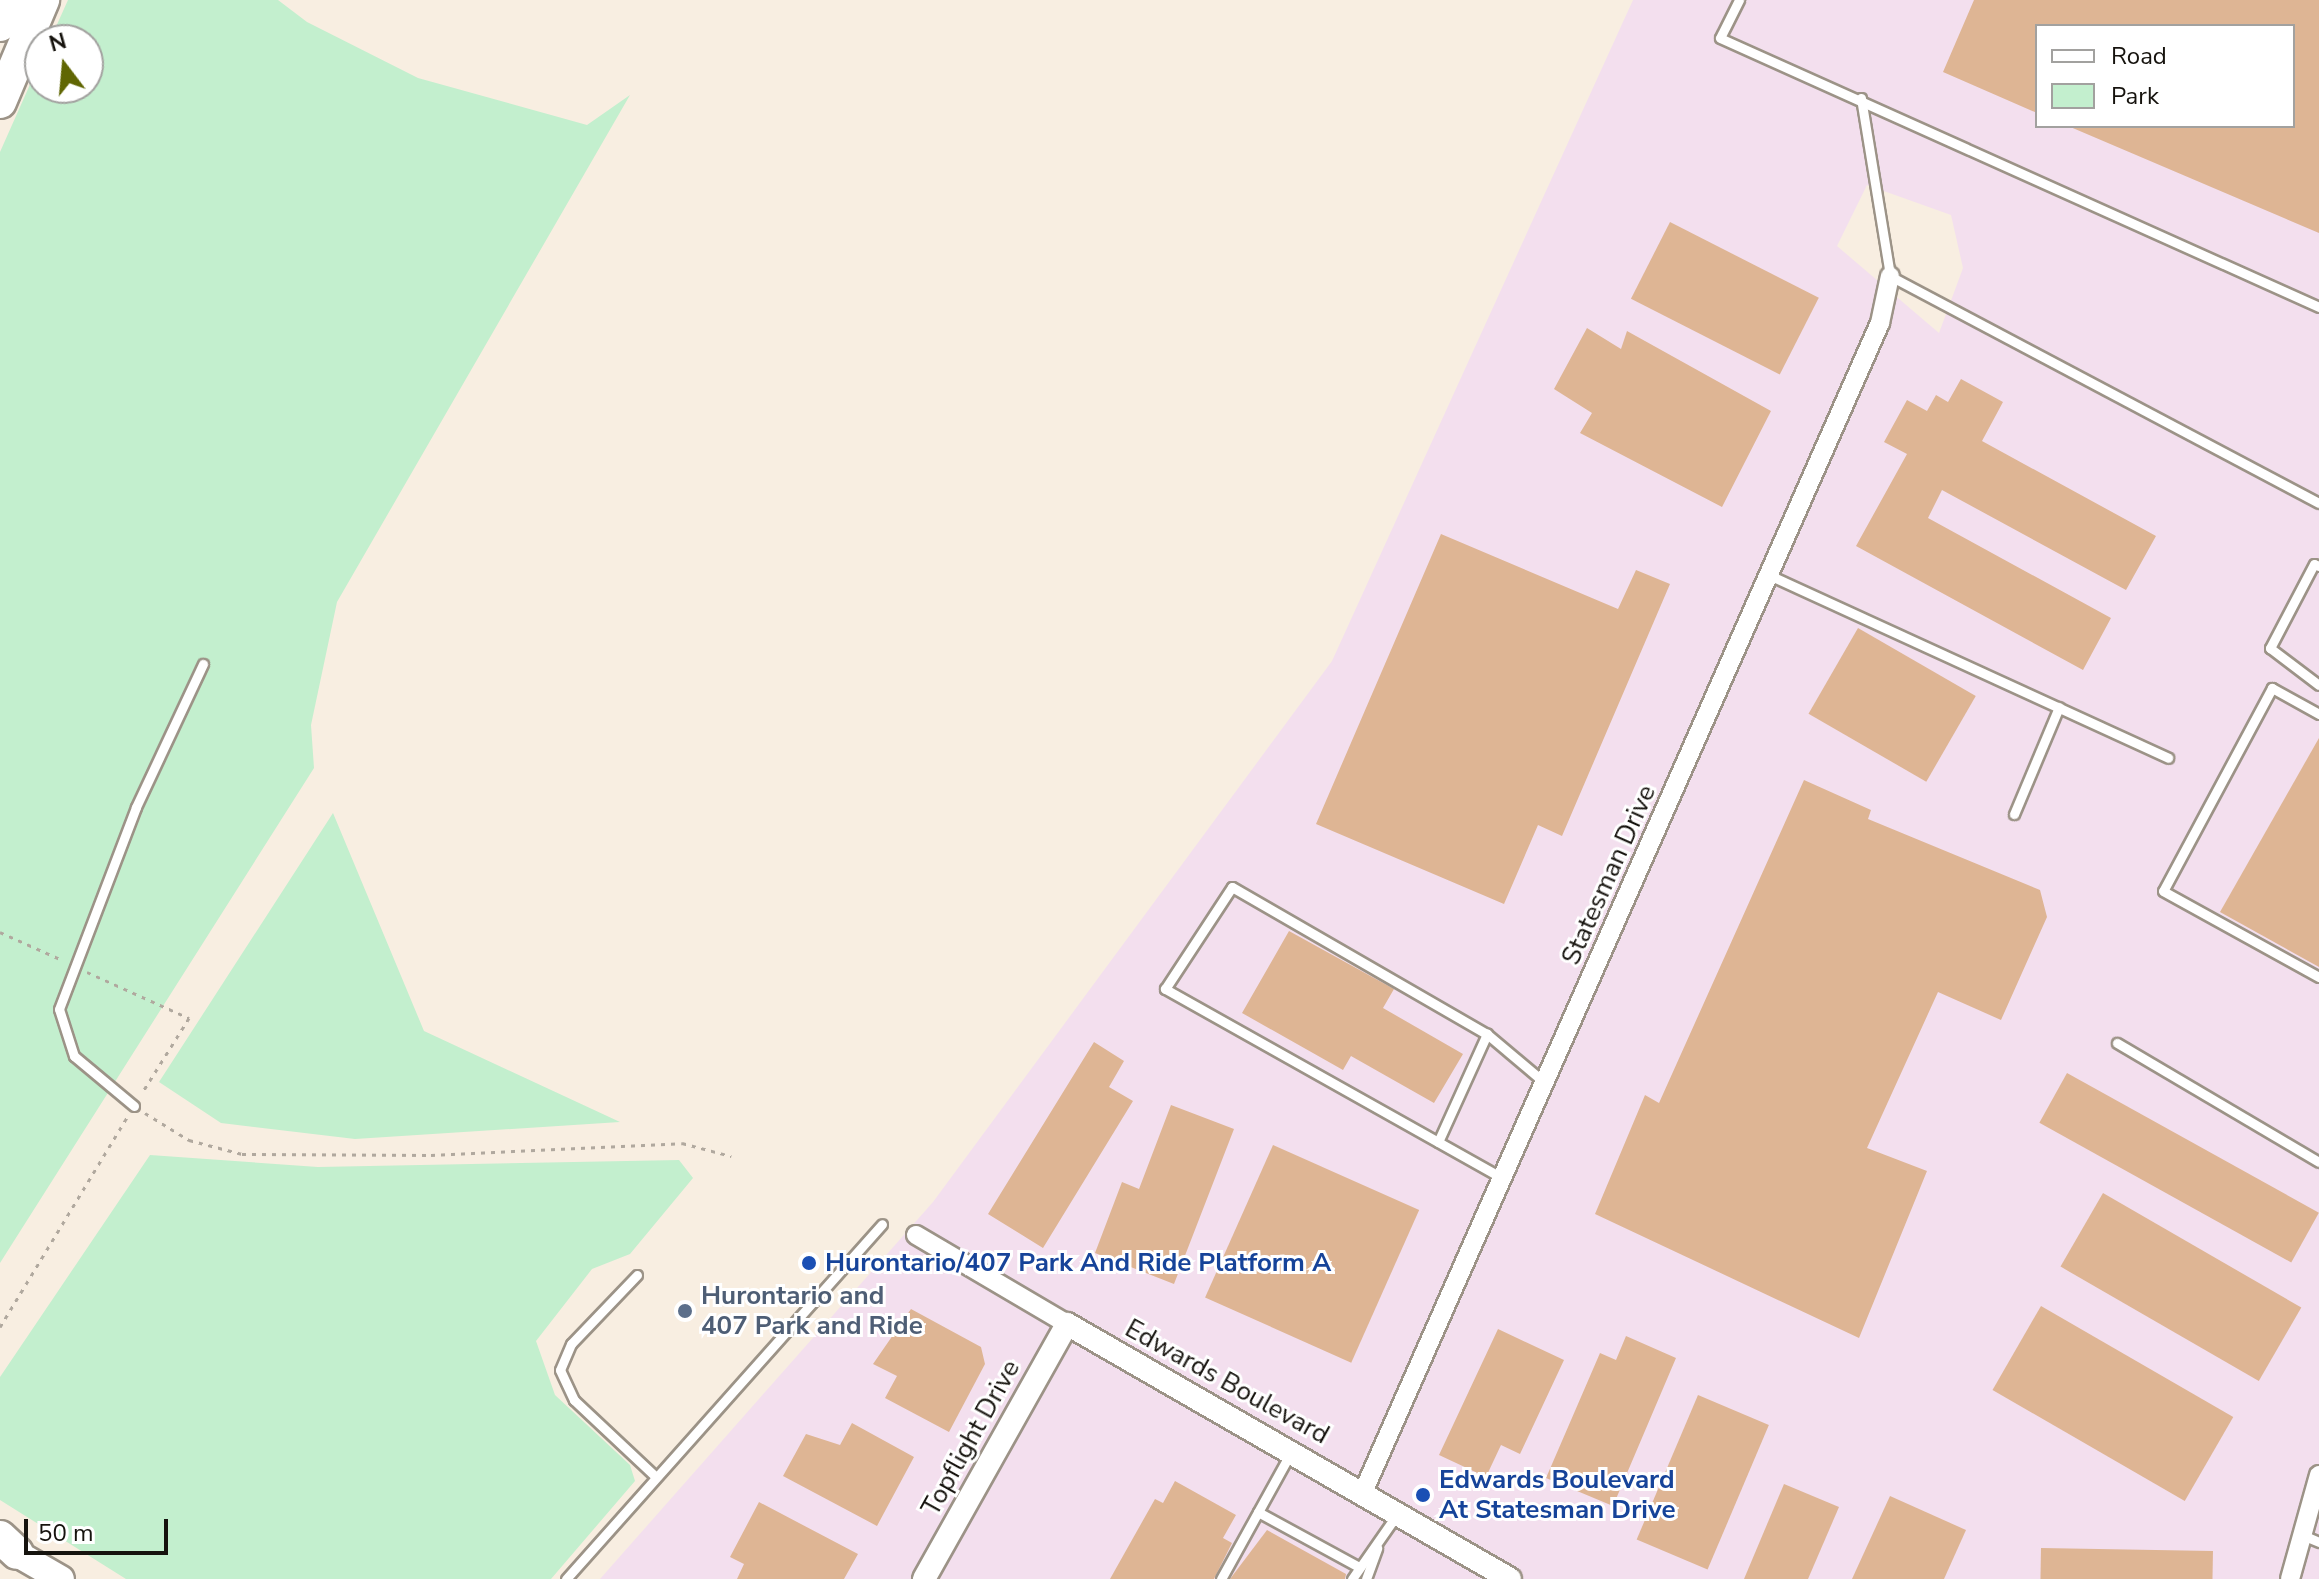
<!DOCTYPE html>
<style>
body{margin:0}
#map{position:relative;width:2319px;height:1579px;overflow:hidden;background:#f8eee1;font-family:"Nunito Sans",sans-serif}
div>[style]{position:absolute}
.industrial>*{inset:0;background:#f3dfee}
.green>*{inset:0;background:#c3efce}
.building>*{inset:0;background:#deb594;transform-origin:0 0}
.path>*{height:3px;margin-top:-1.5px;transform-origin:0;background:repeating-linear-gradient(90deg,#b0a89e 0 4px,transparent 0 10px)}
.roads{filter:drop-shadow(2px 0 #9c9387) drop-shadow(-2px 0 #9c9387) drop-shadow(0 2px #9c9387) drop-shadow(0 -2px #9c9387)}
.service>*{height:9px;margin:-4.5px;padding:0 4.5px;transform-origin:4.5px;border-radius:4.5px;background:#fff}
.minor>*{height:18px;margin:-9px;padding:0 9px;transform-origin:9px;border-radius:9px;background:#fff}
.tertiary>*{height:22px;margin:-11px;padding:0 11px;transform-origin:11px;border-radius:11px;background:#fff}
.primary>*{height:26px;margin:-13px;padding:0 13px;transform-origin:13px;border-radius:13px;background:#fff}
.motorway>*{height:32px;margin:-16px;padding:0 16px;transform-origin:16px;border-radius:16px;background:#fff}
.dots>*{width:22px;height:22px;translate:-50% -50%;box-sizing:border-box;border:4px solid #fff;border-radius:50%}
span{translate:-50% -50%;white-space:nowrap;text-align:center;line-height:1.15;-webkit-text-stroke:6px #fff;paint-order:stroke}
.street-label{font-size:26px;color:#16130e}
.transit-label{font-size:26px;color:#164399;font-weight:700}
.left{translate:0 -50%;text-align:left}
.service-label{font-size:26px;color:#4e5e75;font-weight:700}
.legend{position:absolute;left:2035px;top:24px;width:260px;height:104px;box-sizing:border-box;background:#fff;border:2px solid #a2a19f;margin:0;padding:10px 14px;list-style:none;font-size:24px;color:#16130e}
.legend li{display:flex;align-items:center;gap:16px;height:40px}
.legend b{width:40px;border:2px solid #a2a19f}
.north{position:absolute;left:24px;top:24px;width:80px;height:80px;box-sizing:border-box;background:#fff;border:2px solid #a2a19f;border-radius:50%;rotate:344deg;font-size:22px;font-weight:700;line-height:32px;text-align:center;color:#16130e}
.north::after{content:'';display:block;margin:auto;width:28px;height:36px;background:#606603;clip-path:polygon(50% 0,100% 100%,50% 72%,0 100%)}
.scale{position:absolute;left:24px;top:1519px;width:144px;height:36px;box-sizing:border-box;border:4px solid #16130e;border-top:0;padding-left:10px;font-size:24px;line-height:28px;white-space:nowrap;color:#16130e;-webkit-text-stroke:6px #fff;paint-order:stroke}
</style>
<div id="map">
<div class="industrial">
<i style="clip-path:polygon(evenodd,1633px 0,2319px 0,2319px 1579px,600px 1579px,933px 1202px,1332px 661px,1633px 0,2037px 26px,2293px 26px,2293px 126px,2037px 126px,2037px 26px,1633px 0,1867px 185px,1951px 215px,1963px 268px,1939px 333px,1837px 246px,1867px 185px)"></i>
</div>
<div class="green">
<i style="clip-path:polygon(68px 0,278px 0,307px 22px,418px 78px,587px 125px,630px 95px,337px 602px,311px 725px,314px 768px,0 1263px,0 152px,40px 62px,40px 88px,88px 88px,88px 40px,50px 40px)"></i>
<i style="clip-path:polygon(333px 813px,424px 1031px,620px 1122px,355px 1139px,221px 1123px,159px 1082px)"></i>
<i style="clip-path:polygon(150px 1155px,318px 1167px,679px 1160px,693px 1178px,630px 1254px,592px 1269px,536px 1341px,555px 1395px,630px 1465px,635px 1481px,551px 1579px,126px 1579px,0 1500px,0 1377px)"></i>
</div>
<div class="building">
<i style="clip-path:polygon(1974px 0,2319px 0,2319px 233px,2068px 126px,2293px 126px,2293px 26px,2037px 26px,2037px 113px,1943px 72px)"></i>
<i style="left:1670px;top:222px;width:167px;height:86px;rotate:27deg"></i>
<i style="clip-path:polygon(1587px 328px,1621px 349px,1627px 331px,1771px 411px,1722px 507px,1580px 433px,1592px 413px,1554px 389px)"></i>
<i style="clip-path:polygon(1961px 379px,2003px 402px,1982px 441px,2156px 536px,2126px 590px,1942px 490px,1928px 518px,2111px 618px,2083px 670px,1856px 546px,1907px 454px,1884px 442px,1907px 400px,1927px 411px,1936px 395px,1948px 402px)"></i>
<i style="clip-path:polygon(1441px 534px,1618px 609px,1636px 570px,1670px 584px,1562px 836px,1538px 825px,1504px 904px,1316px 824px)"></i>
<i style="left:1858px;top:628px;width:136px;height:99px;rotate:30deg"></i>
<i style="clip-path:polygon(2319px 738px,2319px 967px,2220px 912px)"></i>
<i style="clip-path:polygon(1804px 780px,1871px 810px,1868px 819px,2040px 890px,2047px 917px,2001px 1020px,1938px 992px,1867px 1148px,1927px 1171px,1859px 1338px,1595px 1214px,1645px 1095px,1659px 1103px)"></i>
<i style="clip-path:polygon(1289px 931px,1394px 989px,1383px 1008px,1463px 1054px,1434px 1103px,1351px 1056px,1343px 1070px,1242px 1013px)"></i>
<i style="clip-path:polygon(1094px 1042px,1124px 1061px,1109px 1087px,1133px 1101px,1043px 1248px,988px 1214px)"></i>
<i style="left:2067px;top:1073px;width:288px;height:57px;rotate:29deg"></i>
<i style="clip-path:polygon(1171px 1105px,1234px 1129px,1174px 1284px,1095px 1253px,1122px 1182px,1139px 1189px)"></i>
<i style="left:1273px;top:1145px;width:160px;height:167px;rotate:24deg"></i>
<i style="left:2103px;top:1193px;width:229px;height:85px;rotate:30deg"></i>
<i style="left:2041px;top:1306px;width:222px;height:97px;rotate:30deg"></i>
<i style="clip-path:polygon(911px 1309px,981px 1347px,985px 1364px,949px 1432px,885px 1398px,897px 1376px,873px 1364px)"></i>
<i style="clip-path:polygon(1498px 1329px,1564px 1360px,1520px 1454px,1501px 1445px,1486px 1477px,1439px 1455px)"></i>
<i style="clip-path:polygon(1626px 1336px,1676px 1358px,1613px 1506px,1546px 1478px,1600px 1353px,1616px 1360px)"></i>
<i style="left:1698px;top:1395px;width:77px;height:157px;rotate:23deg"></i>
<i style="clip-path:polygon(852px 1423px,914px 1457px,877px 1526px,783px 1476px,806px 1434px,840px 1445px)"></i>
<i style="clip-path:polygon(1175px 1481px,1236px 1515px,1223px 1538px,1232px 1543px,1214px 1579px,1110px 1579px,1155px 1499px,1163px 1503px)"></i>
<i style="clip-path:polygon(1784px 1484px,1839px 1507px,1808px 1579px,1744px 1579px)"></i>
<i style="clip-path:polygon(1890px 1496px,1966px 1530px,1944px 1579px,1852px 1579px)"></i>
<i style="clip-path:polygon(759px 1502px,858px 1554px,844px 1579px,737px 1579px,744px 1564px,730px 1557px)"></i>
<i style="clip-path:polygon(1267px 1530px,1346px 1574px,1345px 1579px,1230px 1579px)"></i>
<i style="left:2041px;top:1548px;width:172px;height:31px;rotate:1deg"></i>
</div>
<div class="path">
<i style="left:0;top:932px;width:68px;rotate:24.3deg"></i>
<i style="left:87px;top:972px;width:112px;rotate:24.3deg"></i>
<i style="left:189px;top:1018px;width:89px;rotate:122.1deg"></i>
<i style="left:145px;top:1113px;width:52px;rotate:31.5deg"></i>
<i style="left:189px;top:1140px;width:55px;rotate:14.8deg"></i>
<i style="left:242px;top:1154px;width:189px;rotate:0.3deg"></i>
<i style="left:431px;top:1155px;width:251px;rotate:-2.7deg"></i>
<i style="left:682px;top:1143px;width:51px;rotate:14.9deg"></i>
<i style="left:0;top:1327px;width:247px;rotate:-58.8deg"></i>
</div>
<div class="roads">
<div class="service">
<i style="left:1739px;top:0;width:42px;rotate:116.6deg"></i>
<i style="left:1720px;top:38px;width:657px;rotate:24.18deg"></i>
<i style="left:1861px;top:98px;width:180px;rotate:80.7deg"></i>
<i style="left:1890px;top:276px;width:485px;rotate:27.9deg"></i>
<i style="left:2319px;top:566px;width:5px;rotate:-158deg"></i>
<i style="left:2314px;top:564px;width:95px;rotate:117.6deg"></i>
<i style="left:2270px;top:648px;width:61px;rotate:37.1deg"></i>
<i style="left:1769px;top:575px;width:439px;rotate:24.6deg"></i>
<i style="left:2319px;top:714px;width:54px;rotate:-151deg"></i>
<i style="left:2272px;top:688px;width:230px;rotate:118.2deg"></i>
<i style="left:2163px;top:891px;width:178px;rotate:28.9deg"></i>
<i style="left:2014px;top:814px;width:116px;rotate:-67.2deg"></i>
<i style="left:2117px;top:1043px;width:234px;rotate:30.5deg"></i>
<i style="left:134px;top:1106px;width:78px;rotate:-140.2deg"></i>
<i style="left:74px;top:1056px;width:49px;rotate:-107.7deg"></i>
<i style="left:59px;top:1009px;width:216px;rotate:-69.1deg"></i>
<i style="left:136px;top:807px;width:158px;rotate:-64.9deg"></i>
<i style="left:1438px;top:1142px;width:119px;rotate:-65.6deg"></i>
<i style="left:1504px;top:1179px;width:389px;rotate:-150.7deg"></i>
<i style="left:1165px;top:989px;width:122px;rotate:-56.7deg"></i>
<i style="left:1232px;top:887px;width:294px;rotate:30deg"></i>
<i style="left:1487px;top:1034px;width:75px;rotate:40.1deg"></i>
<i style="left:637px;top:1275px;width:95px;rotate:133.7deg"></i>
<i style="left:571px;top:1344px;width:28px;rotate:113deg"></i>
<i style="left:560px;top:1370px;width:33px;rotate:65deg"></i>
<i style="left:574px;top:1400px;width:111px;rotate:43.2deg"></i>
<i style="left:1258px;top:1512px;width:115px;rotate:28.6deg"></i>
<i style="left:2300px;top:1534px;width:21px;rotate:23deg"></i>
<i style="left:566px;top:1579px;width:475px;rotate:-48.3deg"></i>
<i style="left:1221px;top:1579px;width:143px;rotate:-61.1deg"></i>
<i style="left:1352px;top:1579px;width:80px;rotate:-55.1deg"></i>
<i style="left:1366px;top:1579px;width:33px;rotate:-70deg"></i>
</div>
<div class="minor">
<i style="left:916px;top:1235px;width:175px;rotate:30.5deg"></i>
<i style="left:1364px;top:1490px;width:1276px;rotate:-66.15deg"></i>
<i style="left:1880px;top:323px;width:48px;rotate:-78deg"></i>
<i style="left:2290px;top:1579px;width:108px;rotate:-74.4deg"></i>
</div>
<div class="tertiary">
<i style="left:924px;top:1579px;width:292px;rotate:-60.7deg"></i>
<i style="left:1067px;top:1324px;width:511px;rotate:29.93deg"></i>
</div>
<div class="primary">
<i style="left:2px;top:1545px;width:68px;rotate:30deg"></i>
</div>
<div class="motorway">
<i style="left:0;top:25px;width:27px;rotate:-66deg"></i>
<i style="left:0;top:102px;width:111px;rotate:-67.1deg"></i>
<i style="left:0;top:1537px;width:23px;rotate:43deg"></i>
</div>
</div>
<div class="dots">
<i style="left:809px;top:1263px;background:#1a4fb4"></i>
<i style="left:685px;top:1311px;background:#5c6f8a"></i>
<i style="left:1423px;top:1495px;background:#1a4fb4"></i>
</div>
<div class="street-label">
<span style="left:1609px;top:875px;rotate:-66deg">Statesman Drive</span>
<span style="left:1227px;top:1382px;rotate:29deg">Edwards Boulevard</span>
<span style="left:971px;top:1438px;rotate:-61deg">Topflight Drive</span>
</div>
<div class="transit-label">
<span class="left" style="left:825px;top:1263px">Hurontario/407 Park And Ride Platform A</span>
<span class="left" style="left:1439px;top:1495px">Edwards Boulevard<br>At Statesman Drive</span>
</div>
<div class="service-label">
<span class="left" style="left:701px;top:1311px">Hurontario and<br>407 Park and Ride</span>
</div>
<ul class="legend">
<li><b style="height:10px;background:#fff"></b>Road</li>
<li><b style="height:22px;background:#c3efce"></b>Park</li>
</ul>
<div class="north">N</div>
<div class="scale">50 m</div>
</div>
